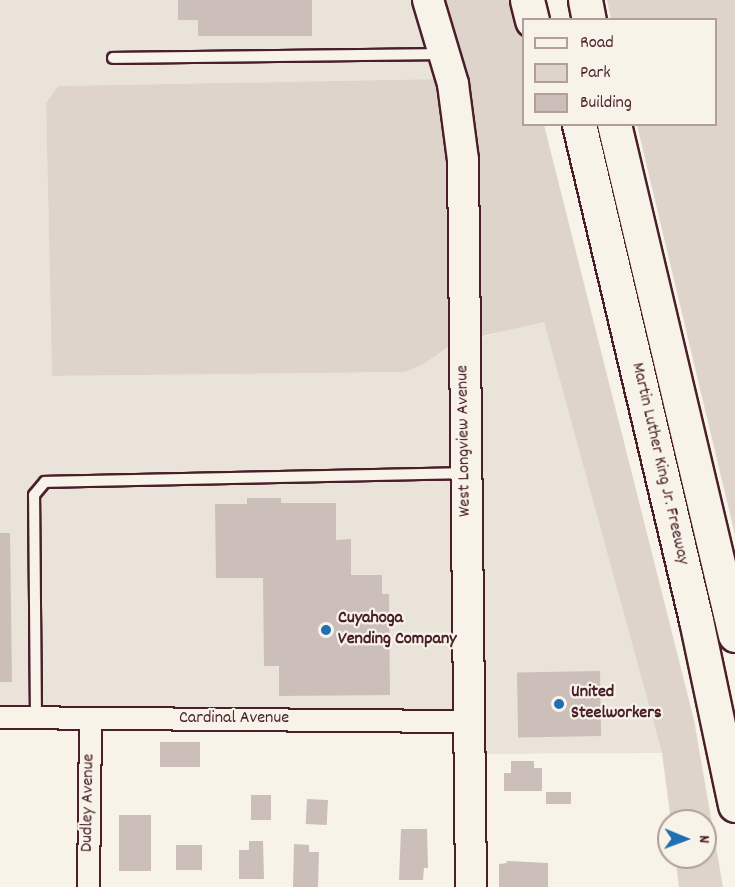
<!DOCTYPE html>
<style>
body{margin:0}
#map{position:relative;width:735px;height:887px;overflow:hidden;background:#f7f3e8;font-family:Dekko,sans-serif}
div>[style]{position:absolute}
.built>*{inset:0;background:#eae3da}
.green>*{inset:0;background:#ded4cc}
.building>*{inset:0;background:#ccbfb9;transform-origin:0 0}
.roads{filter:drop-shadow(2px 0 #4a1f2b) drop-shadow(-2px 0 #4a1f2b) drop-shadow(0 2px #4a1f2b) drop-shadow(0 -2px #4a1f2b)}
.lane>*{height:10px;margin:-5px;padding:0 5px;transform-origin:5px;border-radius:5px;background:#f7f3e8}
.street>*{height:21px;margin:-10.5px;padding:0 10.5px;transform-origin:10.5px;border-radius:10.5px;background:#f7f3e8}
.secondary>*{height:30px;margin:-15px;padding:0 15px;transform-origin:15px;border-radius:15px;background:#f7f3e8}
.highway>*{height:33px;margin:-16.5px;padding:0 16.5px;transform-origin:16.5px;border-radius:16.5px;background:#f7f3e8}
.dots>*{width:16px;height:16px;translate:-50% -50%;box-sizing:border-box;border:3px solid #f7f3e8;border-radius:50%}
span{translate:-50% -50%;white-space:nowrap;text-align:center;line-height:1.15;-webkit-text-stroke:4.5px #f7f3e8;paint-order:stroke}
.street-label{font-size:18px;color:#4a1f2b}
.poi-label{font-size:18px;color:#4a1f2b;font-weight:700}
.left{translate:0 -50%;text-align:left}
.legend{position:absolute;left:522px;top:18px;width:195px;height:108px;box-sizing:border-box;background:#f7f3e8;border:2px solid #b29e9c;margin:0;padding:8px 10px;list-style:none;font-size:18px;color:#4a1f2b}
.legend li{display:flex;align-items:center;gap:12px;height:30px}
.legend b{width:30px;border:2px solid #b29e9c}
.north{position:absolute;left:657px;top:809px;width:60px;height:60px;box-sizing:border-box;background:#f7f3e8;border:2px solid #b29e9c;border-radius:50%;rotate:91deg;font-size:16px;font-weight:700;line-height:24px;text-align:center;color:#4a1f2b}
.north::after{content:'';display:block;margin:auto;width:21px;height:27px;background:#1f6fb2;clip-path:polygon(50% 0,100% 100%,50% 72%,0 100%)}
</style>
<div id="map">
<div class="built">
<i style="clip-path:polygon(0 0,412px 0,437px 79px,58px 86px,46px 103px,52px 376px,405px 372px,424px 364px,451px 345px,544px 321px,662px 753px,482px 754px,482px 710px,248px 713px,0 710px)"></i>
</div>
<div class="green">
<i style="clip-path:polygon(443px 0,514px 0,523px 39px,524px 124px,544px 125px,694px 720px,723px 887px,679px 887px,675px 857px,705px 857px,705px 821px,671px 821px,662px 753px,544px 322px,478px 337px)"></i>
<i style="clip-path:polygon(607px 0,735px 0,735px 535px,637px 125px,716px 124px,716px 20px,611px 19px)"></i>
<i style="clip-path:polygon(437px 79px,447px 151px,451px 345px,424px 364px,405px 372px,52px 376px,46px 103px,58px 86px)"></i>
</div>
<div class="building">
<i style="clip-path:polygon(178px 0,312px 0,312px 36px,198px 36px,198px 20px,178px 20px)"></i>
<i style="clip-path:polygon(247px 498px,281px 498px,281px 503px,336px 503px,336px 540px,351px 539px,351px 575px,382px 575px,382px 594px,389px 594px,390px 695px,279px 696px,279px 666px,264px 666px,263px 578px,216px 578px,215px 504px,247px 504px)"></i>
<i style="clip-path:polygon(0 533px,10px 533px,12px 682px,0 682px)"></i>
<i style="left:600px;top:671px;width:65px;height:83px;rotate:89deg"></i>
<i style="left:160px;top:742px;width:40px;height:25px"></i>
<i style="clip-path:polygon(511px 761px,534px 761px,534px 768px,542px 768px,542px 791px,504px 791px,504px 773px,511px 773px)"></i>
<i style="left:546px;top:792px;width:25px;height:12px"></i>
<i style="left:271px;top:795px;width:25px;height:20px;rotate:90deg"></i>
<i style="left:307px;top:799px;width:21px;height:25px;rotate:3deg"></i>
<i style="left:119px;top:815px;width:32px;height:56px"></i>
<i style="clip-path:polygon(401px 829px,427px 829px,428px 868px,424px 868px,423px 880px,399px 880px)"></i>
<i style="clip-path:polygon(249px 841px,263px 841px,264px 879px,239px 879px,239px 850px,249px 850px)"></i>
<i style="clip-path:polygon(294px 844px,309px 845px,309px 852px,319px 852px,318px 887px,293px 887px)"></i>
<i style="left:202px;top:845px;width:25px;height:26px;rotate:90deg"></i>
<i style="clip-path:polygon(506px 861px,548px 863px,548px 887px,499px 887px,499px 864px,507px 863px)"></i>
</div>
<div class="roads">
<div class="lane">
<i style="left:113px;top:58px;width:328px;rotate:-0.7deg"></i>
<i style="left:36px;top:718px;width:223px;rotate:-90.5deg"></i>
<i style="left:34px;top:495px;width:17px;rotate:-50deg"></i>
<i style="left:45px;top:482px;width:420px;rotate:-1.2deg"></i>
</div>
<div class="street">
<i style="left:0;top:717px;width:468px;rotate:0.5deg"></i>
<i style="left:88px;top:887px;width:169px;rotate:-89.3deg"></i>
</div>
<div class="secondary">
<i style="left:428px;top:0;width:88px;rotate:73.4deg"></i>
<i style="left:453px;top:84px;width:77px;rotate:82.5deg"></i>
<i style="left:463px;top:160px;width:727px;rotate:89.37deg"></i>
</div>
<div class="highway">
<i style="left:527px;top:0;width:21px;rotate:76deg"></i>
<i style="left:585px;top:0;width:20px;rotate:79deg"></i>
<i style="left:579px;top:124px;width:510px;rotate:76.73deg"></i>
<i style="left:696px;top:620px;width:189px;rotate:78.1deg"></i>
<i style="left:614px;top:124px;width:525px;rotate:76.68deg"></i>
</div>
</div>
<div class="dots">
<i style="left:326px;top:630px;background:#1f6fb2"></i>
<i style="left:559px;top:704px;background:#1f6fb2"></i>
</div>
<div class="street-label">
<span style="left:465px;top:441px;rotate:-91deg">West Longview Avenue</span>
<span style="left:659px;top:464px;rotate:77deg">Martin Luther King Jr. Freeway</span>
<span style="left:234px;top:719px">Cardinal Avenue</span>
<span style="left:89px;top:803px;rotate:-89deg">Dudley Avenue</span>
</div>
<div class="poi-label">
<span class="left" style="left:338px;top:630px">Cuyahoga<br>Vending Company</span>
<span class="left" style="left:571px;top:704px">United<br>Steelworkers</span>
</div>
<ul class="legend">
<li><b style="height:8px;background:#f7f3e8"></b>Road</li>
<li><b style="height:16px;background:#ded4cc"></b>Park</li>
<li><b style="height:16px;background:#ccbfb9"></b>Building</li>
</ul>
<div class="north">N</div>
</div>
